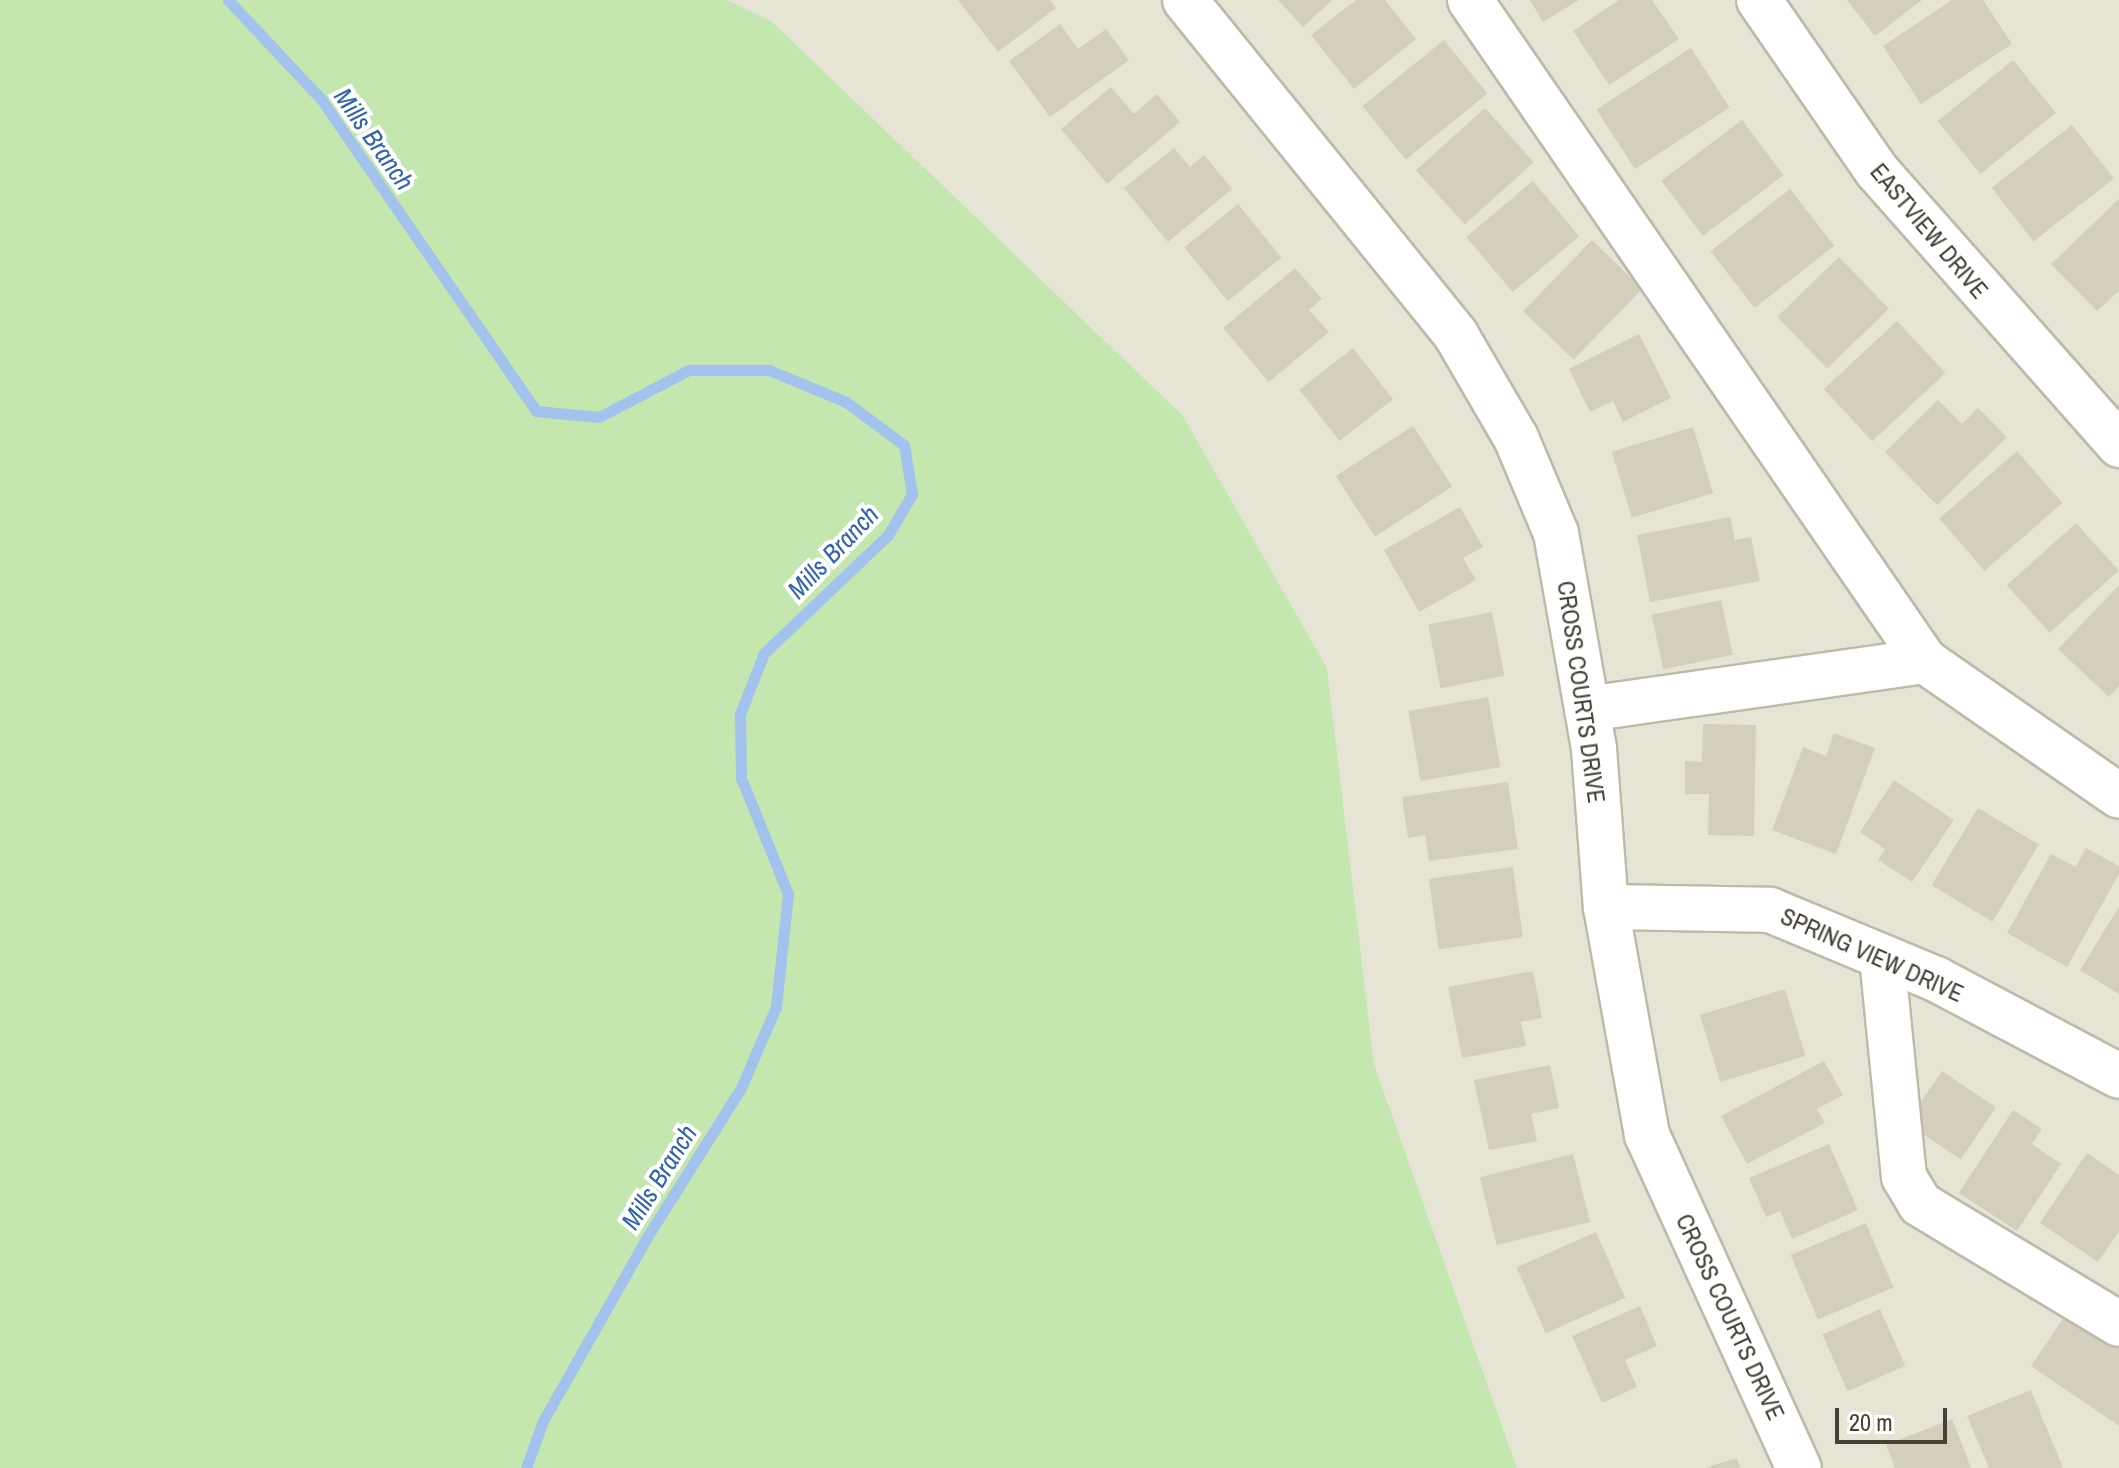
<!DOCTYPE html>
<style>
body{margin:0}
#map{position:relative;width:2119px;height:1468px;overflow:hidden;background:#f2f1e6;font-family:"Archivo Narrow",sans-serif}
div>[style]{position:absolute}
.residential>*{inset:0;background:#e6e4d4}
.green>*{inset:0;background:#c4e6af}
.stream>*{height:11px;margin:-5.5px;padding:0 5.5px;transform-origin:5.5px;border-radius:5.5px;background:#a3c2ee}
.building>*{inset:0;background:#d4cfbc;transform-origin:0 0}
.roads{filter:drop-shadow(2px 0 #bebaa9) drop-shadow(-2px 0 #bebaa9) drop-shadow(0 2px #bebaa9) drop-shadow(0 -2px #bebaa9)}
.minor>*{height:44px;margin:-22px;padding:0 22px;transform-origin:22px;border-radius:22px;background:#fff}
span{translate:-50% -50%;white-space:nowrap;text-align:center;line-height:1.15;-webkit-text-stroke:8px #fff;paint-order:stroke}
.street-label{font-size:24px;color:#454235}
.water-label{font-size:26px;color:#3163ae;font-style:italic}
.scale{position:absolute;left:1835px;top:1408px;width:112px;height:36px;box-sizing:border-box;border:4px solid #454235;border-top:0;padding-left:10px;font-size:24px;line-height:28px;white-space:nowrap;color:#454235;-webkit-text-stroke:6px #fff;paint-order:stroke}
</style>
<div id="map">
<div class="residential">
<i style="clip-path:polygon(727px 0,2119px 0,2119px 1468px,1517px 1468px,1374px 1064px,1327px 668px,1183px 416px)"></i>
</div>
<div class="green">
<i style="clip-path:polygon(0 0,727px 0,771px 21px,1183px 416px,1327px 668px,1374px 1064px,1517px 1468px,0 1468px)"></i>
</div>
<div class="stream">
<i style="left:228px;top:0;width:136px;rotate:46.8deg"></i>
<i style="left:321px;top:99px;width:379px;rotate:55.4deg"></i>
<i style="left:536px;top:411px;width:63px;rotate:5.4deg"></i>
<i style="left:599px;top:417px;width:102px;rotate:-27.6deg"></i>
<i style="left:689px;top:370px;width:80px"></i>
<i style="left:769px;top:370px;width:83px;rotate:22.6deg"></i>
<i style="left:846px;top:402px;width:72px;rotate:36.6deg"></i>
<i style="left:904px;top:445px;width:50px;rotate:80.7deg"></i>
<i style="left:912px;top:494px;width:48px;rotate:120.3deg"></i>
<i style="left:888px;top:535px;width:171px;rotate:136.4deg"></i>
<i style="left:764px;top:653px;width:66px;rotate:111.5deg"></i>
<i style="left:740px;top:714px;width:64px;rotate:89.1deg"></i>
<i style="left:741px;top:778px;width:125px;rotate:67.9deg"></i>
<i style="left:788px;top:894px;width:114px;rotate:96.1deg"></i>
<i style="left:776px;top:1007px;width:88px;rotate:113.4deg"></i>
<i style="left:741px;top:1088px;width:178px;rotate:122.2deg"></i>
<i style="left:646px;top:1239px;width:209px;rotate:119.5deg"></i>
<i style="left:543px;top:1421px;width:50px;rotate:109.9deg"></i>
</div>
<div class="building">
<i style="clip-path:polygon(958px 0,1050px 0,1056px 8px,998px 52px)"></i>
<i style="clip-path:polygon(1278px 0,1332px 0,1303px 27px)"></i>
<i style="clip-path:polygon(1356px 0,1385px 0,1416px 39px,1354px 89px,1311px 35px)"></i>
<i style="clip-path:polygon(1530px 0,1579px 0,1543px 22px)"></i>
<i style="clip-path:polygon(1619px 0,1652px 0,1679px 39px,1609px 85px,1573px 31px)"></i>
<i style="clip-path:polygon(1847px 0,1922px 0,1875px 36px)"></i>
<i style="clip-path:polygon(1952px 0,1983px 0,2012px 44px,1921px 104px,1883px 46px)"></i>
<i style="clip-path:polygon(1060px 24px,1078px 49px,1106px 29px,1129px 60px,1050px 117px,1009px 61px)"></i>
<i style="left:1444px;top:40px;width:69px;height:105px;rotate:51deg"></i>
<i style="left:1691px;top:48px;width:71px;height:113px;rotate:57deg"></i>
<i style="left:2013px;top:60px;width:68px;height:97px;rotate:51deg"></i>
<i style="clip-path:polygon(1111px 87px,1134px 114px,1157px 94px,1180px 122px,1107px 184px,1061px 129px)"></i>
<i style="left:1485px;top:108px;width:73px;height:93px;rotate:48deg"></i>
<i style="left:1742px;top:120px;width:69px;height:101px;rotate:53deg"></i>
<i style="left:2072px;top:125px;width:68px;height:102px;rotate:52deg"></i>
<i style="clip-path:polygon(1174px 148px,1190px 167px,1204px 155px,1232px 189px,1168px 242px,1124px 188px)"></i>
<i style="left:1533px;top:181px;width:72px;height:87px;rotate:50deg"></i>
<i style="left:1790px;top:189px;width:72px;height:101px;rotate:52deg"></i>
<i style="clip-path:polygon(2119px 199px,2119px 291px,2097px 311px,2051px 264px)"></i>
<i style="left:1238px;top:204px;width:69px;height:69px;rotate:51deg"></i>
<i style="left:1592px;top:240px;width:70px;height:99px;rotate:44deg"></i>
<i style="left:1839px;top:257px;width:72px;height:86px;rotate:46deg"></i>
<i style="clip-path:polygon(1295px 268px,1322px 299px,1309px 310px,1329px 332px,1269px 382px,1223px 328px)"></i>
<i style="left:1897px;top:321px;width:71px;height:100px;rotate:47deg"></i>
<i style="clip-path:polygon(1639px 334px,1671px 398px,1623px 422px,1613px 401px,1590px 412px,1569px 369px)"></i>
<i style="left:1353px;top:348px;width:65px;height:68px;rotate:52deg"></i>
<i style="clip-path:polygon(1938px 400px,1962px 424px,1978px 408px,2007px 437px,1937px 505px,1885px 452px)"></i>
<i style="left:1413px;top:426px;width:72px;height:92px;rotate:57deg"></i>
<i style="left:1693px;top:427px;width:69px;height:85px;rotate:73deg"></i>
<i style="left:2017px;top:451px;width:69px;height:103px;rotate:49deg"></i>
<i style="clip-path:polygon(1460px 507px,1483px 547px,1463px 558px,1476px 580px,1419px 612px,1384px 550px)"></i>
<i style="clip-path:polygon(1730px 517px,1735px 540px,1751px 537px,1760px 581px,1650px 602px,1637px 535px)"></i>
<i style="left:2076px;top:523px;width:64px;height:93px;rotate:48deg"></i>
<i style="clip-path:polygon(2119px 585px,2119px 686px,2109px 697px,2058px 649px)"></i>
<i style="left:1721px;top:600px;width:56px;height:71px;rotate:78deg"></i>
<i style="left:1492px;top:612px;width:65px;height:65px;rotate:79deg"></i>
<i style="left:1488px;top:697px;width:71px;height:81px;rotate:80deg"></i>
<i style="clip-path:polygon(1703px 724px,1756px 725px,1754px 836px,1708px 835px,1709px 794px,1685px 794px,1685px 761px,1702px 762px)"></i>
<i style="clip-path:polygon(1834px 733px,1875px 748px,1836px 854px,1772px 830px,1803px 747px,1826px 756px)"></i>
<i style="clip-path:polygon(1894px 780px,1954px 820px,1912px 882px,1878px 860px,1885px 849px,1860px 832px)"></i>
<i style="clip-path:polygon(1508px 782px,1518px 849px,1429px 861px,1425px 835px,1408px 838px,1402px 797px)"></i>
<i style="left:1978px;top:808px;width:71px;height:90px;rotate:31deg"></i>
<i style="clip-path:polygon(2086px 848px,2119px 866px,2119px 874px,2067px 967px,2007px 933px,2051px 854px,2076px 867px)"></i>
<i style="left:1513px;top:867px;width:71px;height:85px;rotate:82deg"></i>
<i style="clip-path:polygon(2119px 907px,2119px 994px,2080px 970px)"></i>
<i style="clip-path:polygon(1533px 971px,1542px 1018px,1521px 1022px,1526px 1046px,1462px 1058px,1448px 987px)"></i>
<i style="left:1785px;top:989px;width:70px;height:89px;rotate:73deg"></i>
<i style="clip-path:polygon(1824px 1061px,1843px 1095px,1817px 1109px,1825px 1123px,1747px 1164px,1721px 1116px)"></i>
<i style="clip-path:polygon(1550px 1065px,1559px 1108px,1531px 1114px,1537px 1141px,1489px 1150px,1474px 1080px)"></i>
<i style="left:1942px;top:1071px;width:65px;height:63px;rotate:34deg"></i>
<i style="clip-path:polygon(2013px 1110px,2042px 1129px,2032px 1144px,2061px 1164px,2017px 1231px,1959px 1193px)"></i>
<i style="clip-path:polygon(1829px 1144px,1858px 1210px,1792px 1239px,1780px 1211px,1766px 1217px,1749px 1178px)"></i>
<i style="clip-path:polygon(2087px 1153px,2119px 1175px,2119px 1231px,2098px 1262px,2040px 1223px)"></i>
<i style="left:1573px;top:1154px;width:70px;height:96px;rotate:76deg"></i>
<i style="left:1866px;top:1223px;width:70px;height:82px;rotate:67deg"></i>
<i style="left:1596px;top:1232px;width:72px;height:87px;rotate:66deg"></i>
<i style="clip-path:polygon(1640px 1306px,1657px 1346px,1625px 1360px,1637px 1387px,1602px 1403px,1572px 1336px)"></i>
<i style="left:1880px;top:1309px;width:62px;height:63px;rotate:66deg"></i>
<i style="clip-path:polygon(2068px 1311px,2119px 1345px,2119px 1426px,2031px 1366px)"></i>
<i style="clip-path:polygon(2031px 1390px,2063px 1468px,1989px 1468px,1967px 1416px)"></i>
<i style="clip-path:polygon(1952px 1419px,1971px 1468px,1895px 1468px,1886px 1445px)"></i>
<i style="clip-path:polygon(1737px 1458px,1740px 1468px,1708px 1468px,1708px 1467px)"></i>
</div>
<div class="roads">
<div class="minor">
<i style="left:1185px;top:0;width:431px;rotate:51deg"></i>
<i style="left:1456px;top:335px;width:119px;rotate:59.8deg"></i>
<i style="left:1516px;top:438px;width:103px;rotate:67.2deg"></i>
<i style="left:1556px;top:533px;width:219px;rotate:80deg"></i>
<i style="left:1594px;top:749px;width:158px;rotate:85.7deg"></i>
<i style="left:1606px;top:907px;width:232px;rotate:79.8deg"></i>
<i style="left:1647px;top:1135px;width:366px;rotate:65.5deg"></i>
<i style="left:1470px;top:0;width:802px;rotate:55.46deg"></i>
<i style="left:1759px;top:0;width:208px;rotate:55.4deg"></i>
<i style="left:1877px;top:171px;width:366px;rotate:48.5deg"></i>
<i style="left:1587px;top:709px;width:341px;rotate:-8.1deg"></i>
<i style="left:1925px;top:661px;width:236px;rotate:34.8deg"></i>
<i style="left:1606px;top:907px;width:164px;rotate:1deg"></i>
<i style="left:1770px;top:910px;width:180px;rotate:22.6deg"></i>
<i style="left:1936px;top:979px;width:207px;rotate:27.9deg"></i>
<i style="left:1882px;top:957px;width:221px;rotate:84.3deg"></i>
<i style="left:1904px;top:1177px;width:31px;rotate:59deg"></i>
<i style="left:1920px;top:1204px;width:232px;rotate:31.1deg"></i>
</div>
</div>
<div class="street-label">
<span style="left:1929px;top:231px;rotate:50deg">EASTVIEW DRIVE</span>
<span style="left:1581px;top:692px;rotate:82deg">CROSS COURTS DRIVE</span>
<span style="left:1872px;top:955px;rotate:24deg">SPRING VIEW DRIVE</span>
<span style="left:1730px;top:1317px;rotate:65deg">CROSS COURTS DRIVE</span>
</div>
<div class="water-label">
<span style="left:374px;top:139px;rotate:55deg">Mills Branch</span>
<span style="left:833px;top:552px;rotate:-46deg">Mills Branch</span>
<span style="left:659px;top:1177px;rotate:-58deg">Mills Branch</span>
</div>
<div class="scale">20 m</div>
</div>
